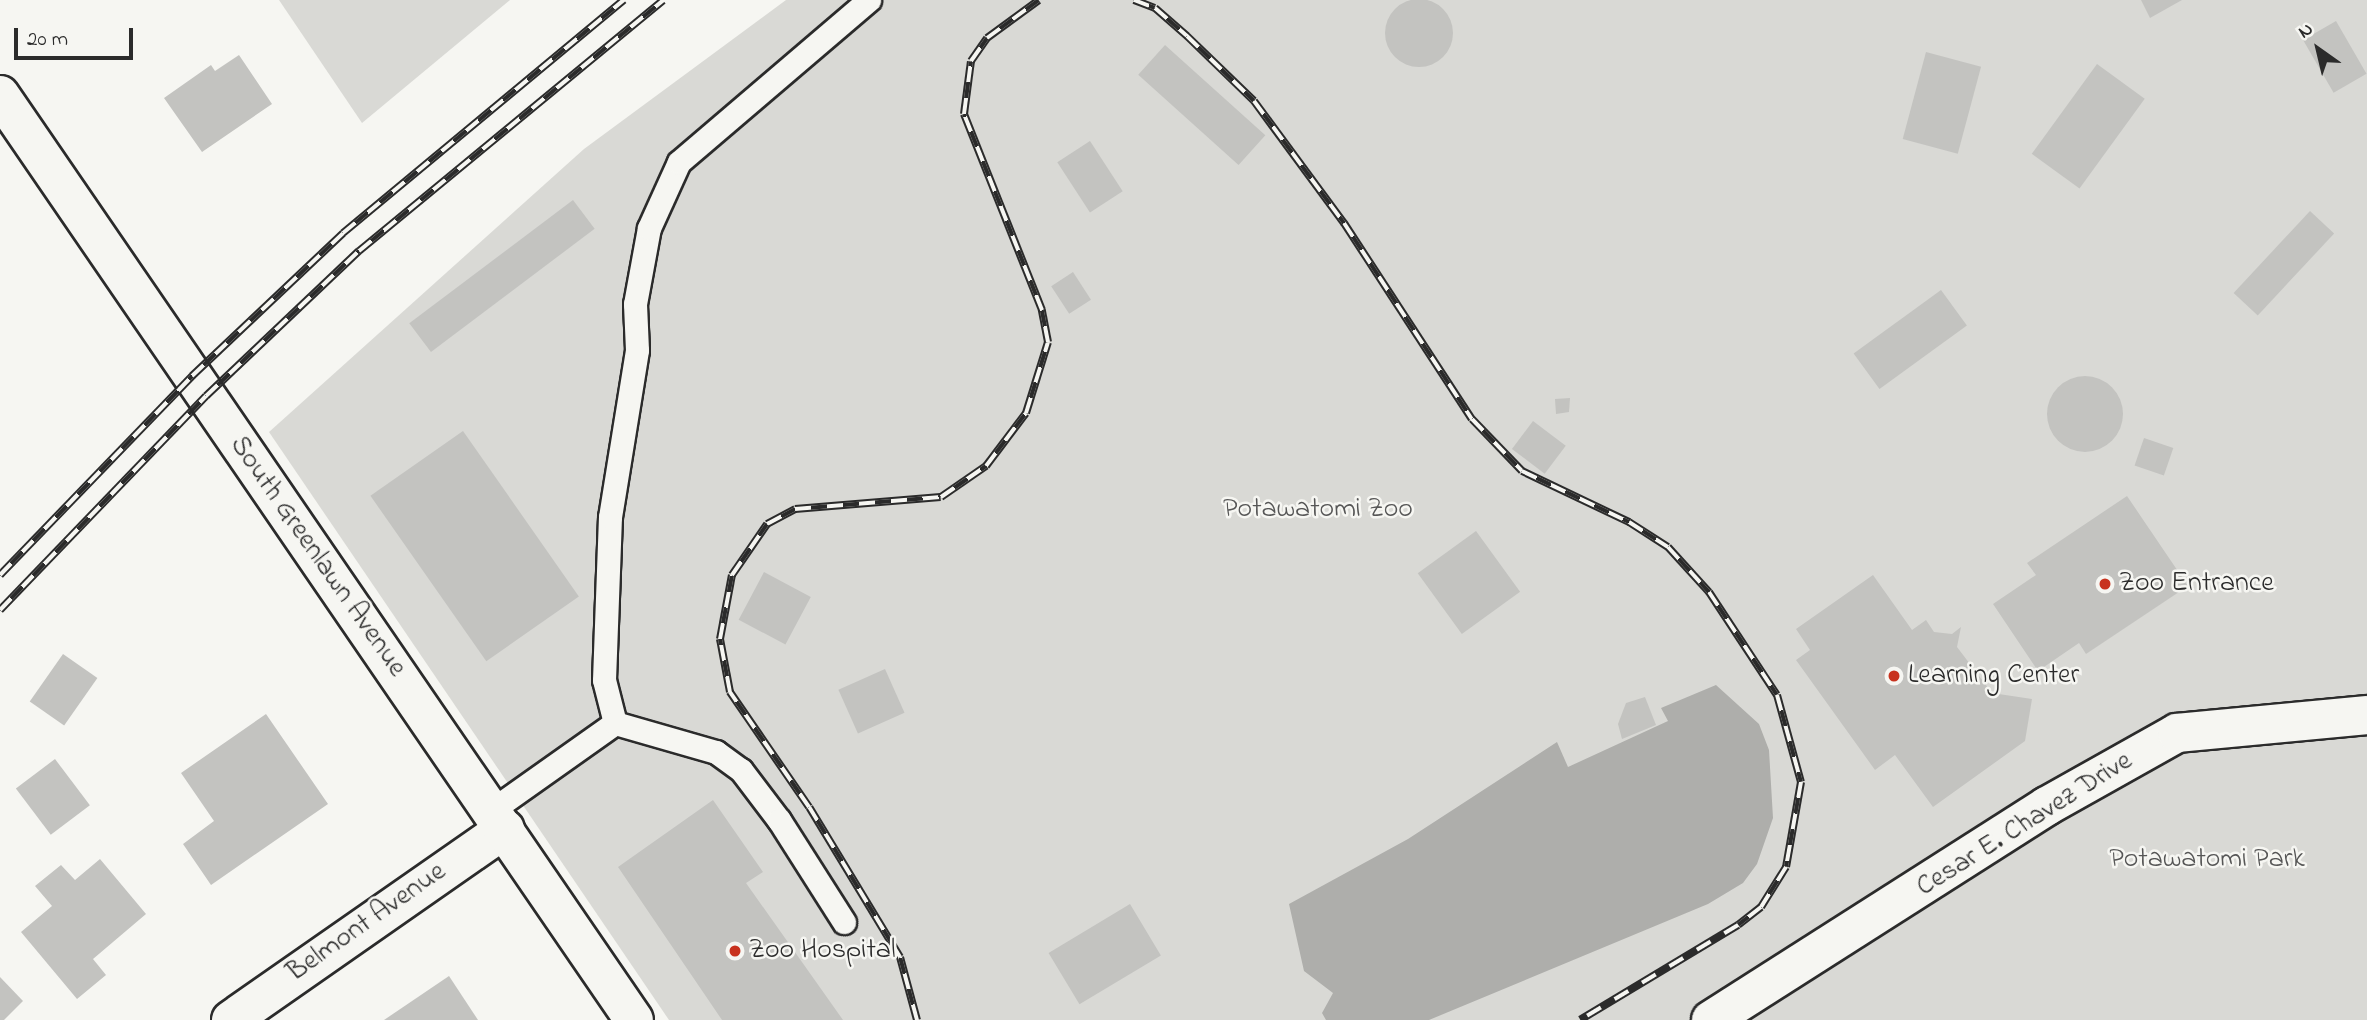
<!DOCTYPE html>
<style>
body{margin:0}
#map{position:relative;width:2367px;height:1020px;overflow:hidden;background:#f6f6f2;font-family:"Indie Flower",sans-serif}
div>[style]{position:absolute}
.green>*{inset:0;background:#d9d9d5}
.water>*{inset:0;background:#aeaeab}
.building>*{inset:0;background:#c3c3c0;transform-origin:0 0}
.round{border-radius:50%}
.roads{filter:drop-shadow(2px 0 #2b2b2b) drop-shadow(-2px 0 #2b2b2b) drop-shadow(0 2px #2b2b2b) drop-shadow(0 -2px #2b2b2b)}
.service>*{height:23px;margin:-11.5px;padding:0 11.5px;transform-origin:11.5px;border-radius:11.5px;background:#f6f6f2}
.minor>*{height:38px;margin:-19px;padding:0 19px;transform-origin:19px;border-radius:19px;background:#f6f6f2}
.tertiary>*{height:38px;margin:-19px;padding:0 19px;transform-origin:19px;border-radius:19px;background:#f6f6f2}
.rail>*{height:8px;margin-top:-4px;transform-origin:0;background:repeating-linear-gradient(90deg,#f6f6f2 0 16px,#2b2b2b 0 32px);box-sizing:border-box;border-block:2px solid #2b2b2b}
.dots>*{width:19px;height:19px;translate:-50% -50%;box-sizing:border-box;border:4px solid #f6f6f2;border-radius:50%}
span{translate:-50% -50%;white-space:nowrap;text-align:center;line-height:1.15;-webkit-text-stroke:5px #f6f6f2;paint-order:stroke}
.park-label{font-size:28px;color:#565656}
.street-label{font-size:28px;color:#2b2b2b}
.poi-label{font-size:28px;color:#2b2b2b}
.left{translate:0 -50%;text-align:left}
.north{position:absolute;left:2283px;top:14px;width:70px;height:70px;-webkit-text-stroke:5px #f6f6f2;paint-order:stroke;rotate:326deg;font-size:19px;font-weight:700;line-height:28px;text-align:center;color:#2b2b2b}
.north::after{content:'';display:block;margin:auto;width:24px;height:32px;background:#2b2b2b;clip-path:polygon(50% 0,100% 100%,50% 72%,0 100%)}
.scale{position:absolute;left:14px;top:28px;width:119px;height:32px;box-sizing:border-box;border:4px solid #2b2b2b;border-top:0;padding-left:9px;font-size:21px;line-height:24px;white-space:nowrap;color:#2b2b2b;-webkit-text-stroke:5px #f6f6f2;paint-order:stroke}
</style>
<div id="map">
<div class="green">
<i style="clip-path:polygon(279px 0,510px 0,362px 123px)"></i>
<i style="clip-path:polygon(786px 0,2367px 0,2367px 1020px,669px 1020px,269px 432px,584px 149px)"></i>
</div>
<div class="water">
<i style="clip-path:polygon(1716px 685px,1759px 724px,1769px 750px,1773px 818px,1757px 864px,1743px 883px,1708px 904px,1429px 1020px,1326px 1020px,1322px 1013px,1333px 993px,1304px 971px,1289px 904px,1408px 839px,1557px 742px,1568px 767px,1668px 721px,1661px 708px)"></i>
</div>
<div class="building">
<i class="round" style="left:1385px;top:-1px;width:68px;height:68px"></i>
<i style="clip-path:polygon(2141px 0,2182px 0,2150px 18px)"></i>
<i style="left:2336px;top:21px;width:61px;height:38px;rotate:60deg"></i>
<i style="left:1165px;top:45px;width:135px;height:40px;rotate:42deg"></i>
<i style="left:1926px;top:52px;width:57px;height:90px;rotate:15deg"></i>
<i style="clip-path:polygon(239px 55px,272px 104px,202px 152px,164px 98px,211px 65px,215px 71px)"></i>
<i style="left:2097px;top:64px;width:59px;height:111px;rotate:36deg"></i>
<i style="left:1090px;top:141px;width:60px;height:39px;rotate:57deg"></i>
<i style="left:573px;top:200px;width:36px;height:205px;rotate:53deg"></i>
<i style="left:2310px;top:211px;width:33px;height:112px;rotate:43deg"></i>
<i style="left:1073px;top:272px;width:33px;height:26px;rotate:57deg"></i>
<i style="left:1941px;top:290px;width:44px;height:108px;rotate:54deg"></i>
<i class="round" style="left:2047px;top:376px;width:76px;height:76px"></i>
<i style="clip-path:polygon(1570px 398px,1569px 412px,1556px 414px,1555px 399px)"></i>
<i style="left:1533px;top:421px;width:41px;height:35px;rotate:37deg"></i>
<i style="left:463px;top:431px;width:202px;height:113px;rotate:55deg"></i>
<i style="left:2144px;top:438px;width:31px;height:29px;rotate:19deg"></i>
<i style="clip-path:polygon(2127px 496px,2188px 586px,2086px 654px,2079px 643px,2038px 671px,1993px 604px,2036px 575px,2027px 563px)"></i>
<i style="left:1476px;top:531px;width:75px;height:72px;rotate:54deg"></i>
<i style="left:764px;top:572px;width:53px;height:54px;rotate:28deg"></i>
<i style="clip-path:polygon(1873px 575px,1912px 630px,1926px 620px,1934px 632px,1952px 634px,1961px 627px,1957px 647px,1992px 693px,2032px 699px,2025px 741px,1933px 807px,1895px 755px,1875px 770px,1796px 660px,1810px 650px,1796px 629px)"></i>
<i style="left:63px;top:654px;width:42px;height:58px;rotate:35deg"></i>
<i style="left:885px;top:669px;width:48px;height:51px;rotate:66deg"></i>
<i style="clip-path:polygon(1645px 697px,1656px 725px,1622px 739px,1618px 724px,1626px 703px)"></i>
<i style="clip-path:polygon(266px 714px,328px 804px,211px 885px,183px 844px,214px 821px,181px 773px)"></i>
<i style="left:55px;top:759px;width:58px;height:49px;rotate:53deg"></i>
<i style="clip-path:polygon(713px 800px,763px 872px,746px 883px,843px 1020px,722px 1020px,618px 867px)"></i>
<i style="clip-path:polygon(100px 859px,146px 914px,93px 959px,106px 975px,77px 999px,21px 932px,52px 906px,35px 886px,61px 865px,75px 880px)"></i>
<i style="left:1130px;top:904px;width:60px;height:95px;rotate:59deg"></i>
<i style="clip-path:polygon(449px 976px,478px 1020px,384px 1020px)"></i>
<i style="clip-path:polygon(0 977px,23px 1001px,4px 1020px,0 1020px)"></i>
</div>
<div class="roads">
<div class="service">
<i style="left:615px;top:723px;width:44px;rotate:-104.3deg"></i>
<i style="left:604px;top:680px;width:163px;rotate:-87.9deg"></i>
<i style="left:610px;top:517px;width:169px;rotate:-80.8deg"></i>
<i style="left:637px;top:350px;width:46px;rotate:-92.5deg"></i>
<i style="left:635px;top:304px;width:77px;rotate:-79.6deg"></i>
<i style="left:649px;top:228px;width:72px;rotate:-65.6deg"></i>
<i style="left:679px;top:162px;width:250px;rotate:-40.5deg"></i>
<i style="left:492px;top:810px;width:151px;rotate:-35.3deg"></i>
<i style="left:615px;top:723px;width:105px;rotate:16deg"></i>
<i style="left:716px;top:752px;width:31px;rotate:36deg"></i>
<i style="left:741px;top:770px;width:63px;rotate:52.8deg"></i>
<i style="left:779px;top:820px;width:121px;rotate:57.5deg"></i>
</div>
<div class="minor">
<i style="left:231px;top:1020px;width:334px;rotate:-34.9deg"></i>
<i style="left:1711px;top:1020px;width:398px;rotate:-32.5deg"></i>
<i style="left:2047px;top:806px;width:149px;rotate:-29.3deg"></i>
<i style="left:2177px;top:733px;width:191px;rotate:-5.4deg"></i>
</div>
<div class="tertiary">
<i style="left:0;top:95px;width:1121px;rotate:55.57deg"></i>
</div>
</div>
<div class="rail">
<i style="left:1134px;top:0;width:22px;rotate:21deg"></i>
<i style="left:1155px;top:8px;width:43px;rotate:41.2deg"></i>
<i style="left:1187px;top:36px;width:93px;rotate:44.1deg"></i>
<i style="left:1254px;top:101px;width:152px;rotate:53.6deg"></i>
<i style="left:1344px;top:223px;width:234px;rotate:56.9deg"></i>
<i style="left:1472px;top:419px;width:72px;rotate:46.1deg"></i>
<i style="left:1522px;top:471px;width:119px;rotate:25.5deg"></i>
<i style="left:1629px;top:522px;width:46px;rotate:32.7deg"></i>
<i style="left:1668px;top:547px;width:61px;rotate:47.7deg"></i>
<i style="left:1709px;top:592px;width:123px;rotate:56.6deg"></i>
<i style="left:1777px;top:695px;width:90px;rotate:74.6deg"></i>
<i style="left:1801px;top:782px;width:86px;rotate:100deg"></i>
<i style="left:1786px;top:867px;width:47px;rotate:122deg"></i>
<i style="left:1761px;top:907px;width:29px;rotate:142deg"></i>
<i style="left:1738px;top:925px;width:184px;rotate:149deg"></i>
<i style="left:0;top:575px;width:277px;rotate:-46deg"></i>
<i style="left:192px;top:376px;width:208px;rotate:-43.4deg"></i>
<i style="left:343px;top:233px;width:365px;rotate:-39.7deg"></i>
<i style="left:0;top:610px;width:297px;rotate:-46.1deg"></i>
<i style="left:206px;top:396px;width:211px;rotate:-43.5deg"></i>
<i style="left:359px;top:251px;width:394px;rotate:-39.5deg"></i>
<i style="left:917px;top:1020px;width:65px;rotate:-105.1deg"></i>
<i style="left:900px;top:957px;width:175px;rotate:-121.2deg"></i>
<i style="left:809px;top:807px;width:140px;rotate:-124.5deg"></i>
<i style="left:730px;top:692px;width:54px;rotate:-100.7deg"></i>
<i style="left:720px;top:639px;width:65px;rotate:-79.4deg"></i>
<i style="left:732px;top:575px;width:62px;rotate:-55.5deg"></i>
<i style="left:767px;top:524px;width:32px;rotate:-28deg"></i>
<i style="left:795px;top:509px;width:146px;rotate:-4.7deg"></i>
<i style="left:941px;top:497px;width:55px;rotate:-34.6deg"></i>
<i style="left:986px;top:466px;width:66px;rotate:-53deg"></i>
<i style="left:1026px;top:413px;width:74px;rotate:-72.8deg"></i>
<i style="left:1048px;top:342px;width:33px;rotate:-101deg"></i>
<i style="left:1042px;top:310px;width:211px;rotate:-111.7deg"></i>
<i style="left:964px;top:114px;width:53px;rotate:-82.5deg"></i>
<i style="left:971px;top:61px;width:28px;rotate:-55deg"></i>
<i style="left:987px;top:38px;width:64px;rotate:-36.2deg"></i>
</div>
<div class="dots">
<i style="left:2105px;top:584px;background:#c8321e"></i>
<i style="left:1894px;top:676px;background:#c8321e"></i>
<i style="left:735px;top:951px;background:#c8321e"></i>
</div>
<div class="park-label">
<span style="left:1318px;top:510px">Potawatomi Zoo</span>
<span style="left:2207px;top:860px">Potawatomi Park</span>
</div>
<div class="street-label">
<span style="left:317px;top:557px;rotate:55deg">South Greenlawn Avenue</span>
<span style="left:2025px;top:825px;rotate:-32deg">Cesar E. Chavez Drive</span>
<span style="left:367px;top:923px;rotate:-35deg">Belmont Avenue</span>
</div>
<div class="poi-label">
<span class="left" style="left:2119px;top:584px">Zoo Entrance</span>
<span class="left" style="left:1908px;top:676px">Learning Center</span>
<span class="left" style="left:749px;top:951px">Zoo Hospital</span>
</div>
<div class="north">N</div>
<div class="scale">20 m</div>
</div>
